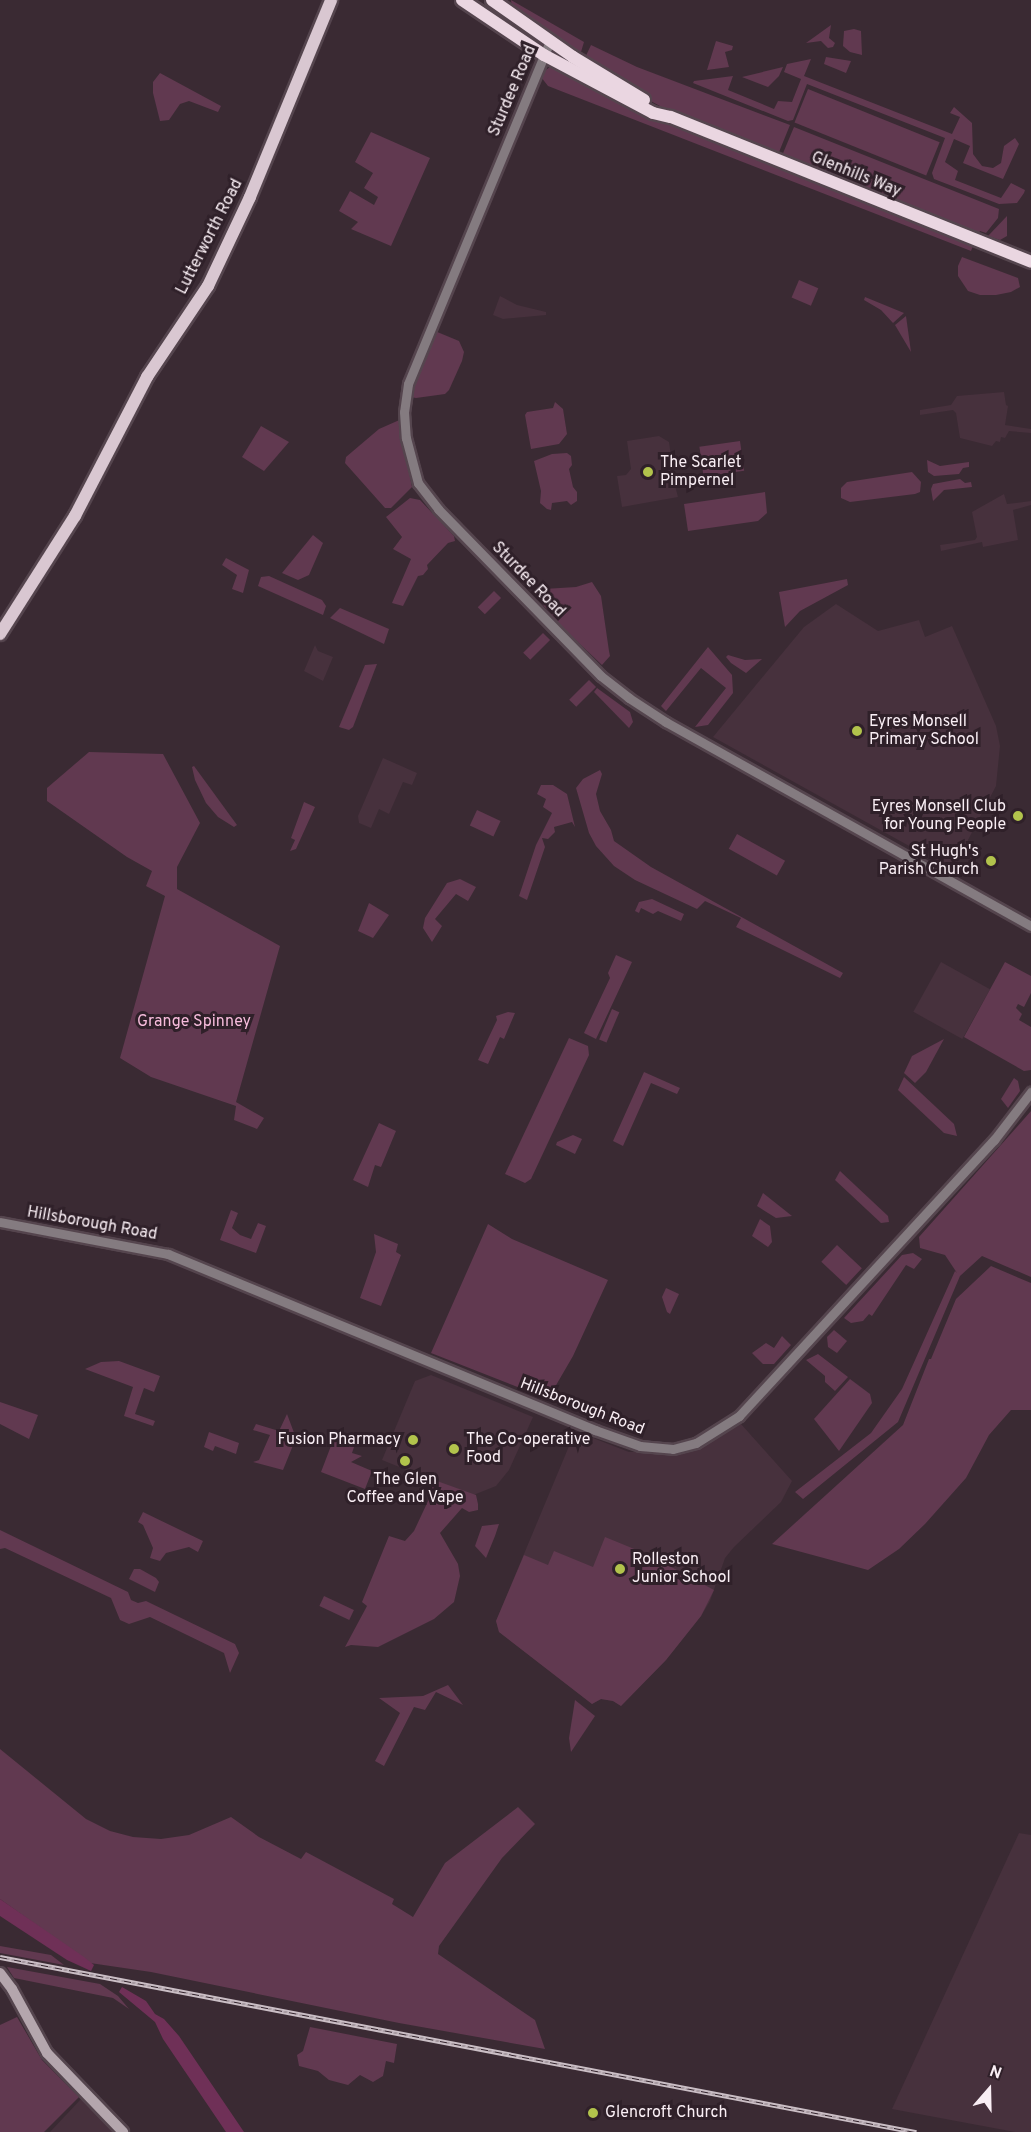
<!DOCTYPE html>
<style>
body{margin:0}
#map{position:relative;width:1031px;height:2132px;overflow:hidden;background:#3a2a33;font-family:Overpass,sans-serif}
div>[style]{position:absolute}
.built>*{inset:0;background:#47313d;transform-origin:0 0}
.green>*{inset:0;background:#613950;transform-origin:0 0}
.water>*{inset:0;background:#6f3057}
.roads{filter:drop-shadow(2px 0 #55454e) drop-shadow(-2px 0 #55454e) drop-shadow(0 2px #55454e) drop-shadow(0 -2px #55454e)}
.tertiary>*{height:9px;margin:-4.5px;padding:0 4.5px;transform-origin:4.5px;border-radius:4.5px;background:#847b80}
.secondary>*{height:10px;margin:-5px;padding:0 5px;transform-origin:5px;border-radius:5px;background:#b4a6ad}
.primary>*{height:12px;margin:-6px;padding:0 6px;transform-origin:6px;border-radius:6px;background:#d9c7d1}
.trunk>*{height:12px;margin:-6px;padding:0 6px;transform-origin:6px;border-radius:6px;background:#ead6e1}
.rail>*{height:4.5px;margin-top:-2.25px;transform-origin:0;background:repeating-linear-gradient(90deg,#2f2029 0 7px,#cabec5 0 14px);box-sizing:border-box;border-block:2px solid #cabec5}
.dots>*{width:16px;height:16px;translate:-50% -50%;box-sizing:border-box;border:3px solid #2f2029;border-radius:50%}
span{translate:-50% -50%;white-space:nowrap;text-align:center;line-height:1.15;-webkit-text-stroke:6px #2f2029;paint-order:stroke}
.street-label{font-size:16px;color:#f9eef4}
.poi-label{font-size:16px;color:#f9eef4}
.left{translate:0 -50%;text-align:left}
.right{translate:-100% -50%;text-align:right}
.park-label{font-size:16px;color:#f7bcdc}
.north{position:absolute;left:959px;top:2060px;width:60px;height:60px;-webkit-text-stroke:4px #2f2029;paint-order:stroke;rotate:20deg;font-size:16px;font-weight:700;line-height:24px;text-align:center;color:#f9eef4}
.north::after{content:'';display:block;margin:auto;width:21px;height:27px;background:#f9eef4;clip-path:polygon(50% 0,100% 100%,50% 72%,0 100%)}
</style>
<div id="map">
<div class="built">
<i style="clip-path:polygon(500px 296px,517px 305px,546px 312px,546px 315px,503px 319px,493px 315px)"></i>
<i style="clip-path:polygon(1004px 392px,1006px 405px,1008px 406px,1005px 425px,1031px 429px,1031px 433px,1009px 431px,1005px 438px,1001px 437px,1000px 442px,996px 441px,992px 446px,960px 438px,956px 413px,953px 410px,920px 415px,920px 410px,951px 405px,957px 396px)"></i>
<i style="clip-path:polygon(659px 436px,669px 442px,671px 456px,669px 463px,678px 497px,622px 507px,617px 476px,626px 475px,631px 469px,627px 441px)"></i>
<i style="clip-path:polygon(1004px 494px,1007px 504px,1031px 501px,1031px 505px,1013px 510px,1018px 540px,983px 547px,982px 542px,941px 551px,940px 545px,975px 540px,977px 537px,972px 512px)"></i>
<i style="clip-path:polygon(836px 604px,878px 631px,919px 620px,925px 637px,952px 626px,996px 726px,1000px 746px,996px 786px,955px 865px,947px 867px,713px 737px,804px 627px)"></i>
<i style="clip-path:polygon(315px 645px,318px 651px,333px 657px,323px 681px,304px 671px)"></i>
<i style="clip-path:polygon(383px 758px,417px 773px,412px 785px,403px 782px,389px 814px,379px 809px,371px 828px,359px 823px,358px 816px)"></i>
<i style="left:941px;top:962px;width:56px;height:57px;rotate:29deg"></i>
<i style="clip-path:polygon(431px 1375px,533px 1417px,509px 1470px,496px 1486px,471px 1496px,382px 1460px,415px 1381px)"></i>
<i style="clip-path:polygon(741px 1424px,792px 1481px,781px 1502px,734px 1547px,725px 1558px,710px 1601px,701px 1616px,666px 1660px,621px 1706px,613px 1701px,601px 1699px,592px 1704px,499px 1632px,496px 1621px,572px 1439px,580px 1433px,629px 1452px,675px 1452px,711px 1442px)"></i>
<i style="clip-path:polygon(1019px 1833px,1031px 1835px,1031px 2132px,1015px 2132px,892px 2109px)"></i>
<i style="clip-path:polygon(81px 2099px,116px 2132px,50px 2132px)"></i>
</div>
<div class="green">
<i style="clip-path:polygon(511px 0,584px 42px,581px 52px,576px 49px,574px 52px,512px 9px)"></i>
<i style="clip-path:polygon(831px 25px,829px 38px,835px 43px,833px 47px,828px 48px,821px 41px,806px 43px)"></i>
<i style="clip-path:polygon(854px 29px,861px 31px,862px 55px,850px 52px,843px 46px,844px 31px)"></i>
<i style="clip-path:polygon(716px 41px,733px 46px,732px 50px,725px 52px,729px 67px,707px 70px)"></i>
<i style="clip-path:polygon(591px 45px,637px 67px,790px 125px,777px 157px,688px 121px,630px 90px,584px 60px)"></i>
<i style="clip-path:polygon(826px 57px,851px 61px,846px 73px,824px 64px)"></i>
<i style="clip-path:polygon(811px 59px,804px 76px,952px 134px,960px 117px,950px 113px,954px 107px,972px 123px,973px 154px,982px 166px,993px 168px,1001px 163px,1004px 146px,1015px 138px,1019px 144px,1003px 179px,963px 163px,970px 146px,954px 139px,945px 162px,958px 171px,955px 180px,1001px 198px,1011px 183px,1025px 190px,1024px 193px,1017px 203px,999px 204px,934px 179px,932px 173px,945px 138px,807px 84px,793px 120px,788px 121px,693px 83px,694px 81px,733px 76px,728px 90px,774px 109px,778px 101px,792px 102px,801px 79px,784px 72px,787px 64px)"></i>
<i style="clip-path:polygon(550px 67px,669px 122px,973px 246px,971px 251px,548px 86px,541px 77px,543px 72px)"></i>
<i style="clip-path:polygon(783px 67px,779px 76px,768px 87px,742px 77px)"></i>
<i style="clip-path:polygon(160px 73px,221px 106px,218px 112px,189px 101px,180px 104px,169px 120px,160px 121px,153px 93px,153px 82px)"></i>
<i style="left:808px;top:89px;width:142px;height:36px;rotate:22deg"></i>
<i style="clip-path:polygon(794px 127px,999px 209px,998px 218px,986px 233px,980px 231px,978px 235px,781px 158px)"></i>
<i style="clip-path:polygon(371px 132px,430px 158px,391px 246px,351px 229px,358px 222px,339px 211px,350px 191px,374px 205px,378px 197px,364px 188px,373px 173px,355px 162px)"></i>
<i style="clip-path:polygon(1007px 216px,1007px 236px,1000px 240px,988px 236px)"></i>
<i style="clip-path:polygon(962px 257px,1018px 278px,1020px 287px,1011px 292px,996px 295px,980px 295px,968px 291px,958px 276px,958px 266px)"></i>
<i style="left:799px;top:280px;width:21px;height:19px;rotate:23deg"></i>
<i style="clip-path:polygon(865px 297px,904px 313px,893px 323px,881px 310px,864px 300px)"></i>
<i style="clip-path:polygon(906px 316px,911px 352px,895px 325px)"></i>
<i style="clip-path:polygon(430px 329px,459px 341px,464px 352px,462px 361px,449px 390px,445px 394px,416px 398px,406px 396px)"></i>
<i style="clip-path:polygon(555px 402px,563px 409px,567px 434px,559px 444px,531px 449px,525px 415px,527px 412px,553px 408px)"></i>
<i style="clip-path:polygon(404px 418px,405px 451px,412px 487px,391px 508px,385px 508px,345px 463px,346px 457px,379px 429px)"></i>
<i style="clip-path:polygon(261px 426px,289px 442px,264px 471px,242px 457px)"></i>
<i style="left:740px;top:441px;width:30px;height:41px;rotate:82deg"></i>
<i style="clip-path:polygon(567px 453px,571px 456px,572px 465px,569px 469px,573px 487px,577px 492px,577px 501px,571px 505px,567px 501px,552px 503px,551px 510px,547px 509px,540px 503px,541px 491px,534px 461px,552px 454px)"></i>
<i style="clip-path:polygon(927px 460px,940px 466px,969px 462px,969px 467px,963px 468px,959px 474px,934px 476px,928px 472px)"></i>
<i style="clip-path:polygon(912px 472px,921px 482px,920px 492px,915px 494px,850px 502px,841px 498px,841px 488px,847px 482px)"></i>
<i style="clip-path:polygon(960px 479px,965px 483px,971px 482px,972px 487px,944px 490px,933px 501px,931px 489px,933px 484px)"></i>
<i style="clip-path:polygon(765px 492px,767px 513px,758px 521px,688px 531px,684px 504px)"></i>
<i style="clip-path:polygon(410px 498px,420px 500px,454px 536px,455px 541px,448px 543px,427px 565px,428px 569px,423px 575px,418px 576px,403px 606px,392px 603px,411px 559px,393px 549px,402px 537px,386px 517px)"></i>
<i style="clip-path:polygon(313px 535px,323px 543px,309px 575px,298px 580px,282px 573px)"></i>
<i style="clip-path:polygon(226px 558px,249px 570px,243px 593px,232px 589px,237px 575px,222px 565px)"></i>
<i style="clip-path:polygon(269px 576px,322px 600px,326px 606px,323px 615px,258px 586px,261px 577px)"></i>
<i style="clip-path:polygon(847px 579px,848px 585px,800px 611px,785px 627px,779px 592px)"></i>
<i style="clip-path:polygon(592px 582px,601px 596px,609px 651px,610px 656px,602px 665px,562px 627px,536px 597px,544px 589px,576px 587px)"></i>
<i style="left:494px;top:591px;width:10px;height:23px;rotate:45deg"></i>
<i style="clip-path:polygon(340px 608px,389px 629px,384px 644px,330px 618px)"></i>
<i style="left:543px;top:633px;width:10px;height:28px;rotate:45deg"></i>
<i style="clip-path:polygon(708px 647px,732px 675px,733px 693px,708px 725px,695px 727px,726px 688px,701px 668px,666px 711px,661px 706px)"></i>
<i style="clip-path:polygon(728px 655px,745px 660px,762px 659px,746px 673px,731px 663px,726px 657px)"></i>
<i style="clip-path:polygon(377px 664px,353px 727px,349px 730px,339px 727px,365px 665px)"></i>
<i style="left:589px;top:680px;width:10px;height:28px;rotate:45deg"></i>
<i style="clip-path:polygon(597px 688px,630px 712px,633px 722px,629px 728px,594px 692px)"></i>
<i style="clip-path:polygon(89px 752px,163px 754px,200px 823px,177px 867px,177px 889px,280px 946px,236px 1102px,264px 1118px,257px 1129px,234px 1120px,236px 1106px,151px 1077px,120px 1058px,165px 896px,146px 886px,152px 871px,127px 857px,47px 801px,47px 788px)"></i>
<i style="clip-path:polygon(194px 766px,237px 825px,234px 827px,218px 817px,206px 803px,195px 780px,192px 767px)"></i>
<i style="clip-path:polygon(600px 770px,602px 774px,596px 794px,600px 811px,611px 830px,614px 841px,651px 867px,843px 973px,840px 978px,736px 927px,741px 918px,705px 901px,697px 909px,635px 880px,614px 866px,596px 846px,589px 833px,576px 788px,583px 779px)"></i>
<i style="clip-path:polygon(541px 785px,553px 785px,567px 794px,575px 827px,572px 822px,554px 827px,555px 832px,548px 839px,542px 838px,545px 847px,527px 900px,519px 896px,536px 845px,552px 813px,543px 807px,546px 799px,537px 794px)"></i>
<i style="clip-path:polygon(304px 802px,315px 807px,296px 849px,290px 851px,295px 840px,291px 838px)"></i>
<i style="left:477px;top:810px;width:26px;height:17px;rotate:25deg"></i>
<i style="left:737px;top:834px;width:55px;height:17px;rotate:29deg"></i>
<i style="clip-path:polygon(460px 879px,476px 887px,468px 901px,456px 894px,435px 919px,442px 926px,432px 942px,423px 928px,425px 918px,447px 883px)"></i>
<i style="clip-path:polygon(652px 899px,684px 914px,681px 921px,658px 911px,653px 914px,641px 908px,639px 913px,635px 911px,639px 902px)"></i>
<i style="clip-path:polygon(369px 903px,389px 915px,373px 938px,358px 931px)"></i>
<i style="clip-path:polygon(616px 955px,632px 962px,596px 1039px,584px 1033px,610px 978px,608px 973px)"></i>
<i style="clip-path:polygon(1005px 962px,1031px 976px,1031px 993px,1024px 1007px,1018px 1004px,1016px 1008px,1022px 1014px,1019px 1020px,1031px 1027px,1031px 1070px,1024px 1071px,964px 1037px)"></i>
<i style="left:612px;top:1009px;width:8px;height:33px;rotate:23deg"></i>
<i style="clip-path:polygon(508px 1012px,515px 1013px,504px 1039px,500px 1037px,488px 1064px,478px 1060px,497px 1020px,496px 1016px)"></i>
<i style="clip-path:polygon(569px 1038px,588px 1046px,589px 1055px,531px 1179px,525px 1183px,505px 1174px)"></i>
<i style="clip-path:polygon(944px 1039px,926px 1072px,915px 1083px,904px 1073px,912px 1056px)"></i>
<i style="clip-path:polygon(644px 1072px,680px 1088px,677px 1094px,651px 1083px,623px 1146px,613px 1141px)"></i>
<i style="clip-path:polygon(904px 1077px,954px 1124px,957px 1136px,944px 1133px,898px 1090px)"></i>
<i style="clip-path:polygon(1014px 1078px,1018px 1081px,1020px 1091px,1008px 1108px,1001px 1099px)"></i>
<i style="clip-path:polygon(1031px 1111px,1031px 1277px,982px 1256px,960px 1276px,898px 1422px,803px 1499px,795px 1492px,871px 1433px,902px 1389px,955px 1271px,957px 1273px,945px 1255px,920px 1248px,919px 1237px)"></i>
<i style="clip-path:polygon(379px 1123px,396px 1131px,381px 1167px,375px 1165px,368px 1187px,353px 1180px)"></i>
<i style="clip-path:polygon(573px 1135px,582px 1139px,575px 1154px,556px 1145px,557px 1142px)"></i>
<i style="clip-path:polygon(840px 1171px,888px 1216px,889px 1222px,881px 1223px,835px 1180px)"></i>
<i style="clip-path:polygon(763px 1193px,792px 1216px,776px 1218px,757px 1206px)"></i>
<i style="clip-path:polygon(231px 1210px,238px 1213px,232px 1228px,240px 1235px,251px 1239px,258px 1223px,266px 1226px,256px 1253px,220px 1240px)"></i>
<i style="clip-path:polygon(760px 1219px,770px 1226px,772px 1242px,768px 1247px,752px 1236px)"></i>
<i style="clip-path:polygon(488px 1224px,512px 1239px,608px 1280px,573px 1356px,548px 1399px,431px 1353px)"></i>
<i style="clip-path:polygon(374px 1234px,398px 1244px,396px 1252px,401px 1255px,381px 1306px,360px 1298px,376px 1252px)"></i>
<i style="left:837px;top:1245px;width:34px;height:23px;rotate:43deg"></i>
<i style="clip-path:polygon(913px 1253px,922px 1259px,914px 1269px,906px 1265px,872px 1316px,869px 1314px,863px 1321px,851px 1323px,844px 1318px,902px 1255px)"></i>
<i style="clip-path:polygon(991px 1266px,1031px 1283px,1031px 1410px,1011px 1410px,989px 1435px,966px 1478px,925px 1524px,899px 1549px,868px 1570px,772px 1544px,903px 1425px,929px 1359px,931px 1359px,956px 1299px)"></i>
<i style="clip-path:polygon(666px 1288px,679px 1294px,670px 1314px,667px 1312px,662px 1297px)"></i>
<i style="clip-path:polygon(834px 1330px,847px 1341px,837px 1353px,828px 1347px,827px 1337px)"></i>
<i style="clip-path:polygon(782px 1336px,791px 1345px,774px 1364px,763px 1364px,752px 1353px,766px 1343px,774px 1348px)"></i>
<i style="clip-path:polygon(818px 1354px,848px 1377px,835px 1391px,825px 1382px,825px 1376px,806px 1360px)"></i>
<i style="clip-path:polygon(119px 1361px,160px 1376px,154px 1392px,144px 1388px,135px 1414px,155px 1421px,153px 1426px,124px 1416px,133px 1387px,85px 1369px,101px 1362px)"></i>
<i style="clip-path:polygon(850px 1379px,870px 1394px,872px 1403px,839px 1451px,814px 1419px)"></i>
<i style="clip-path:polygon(0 1402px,38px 1415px,29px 1439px,0 1424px)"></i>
<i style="clip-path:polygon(287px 1414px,296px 1438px,283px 1470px,253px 1462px,259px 1460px,270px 1435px,253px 1430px,256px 1424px,279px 1431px)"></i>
<i style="clip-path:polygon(209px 1432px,239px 1443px,236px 1454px,215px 1446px,213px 1451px,204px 1447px)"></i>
<i style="clip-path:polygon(334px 1438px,354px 1447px,352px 1453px,362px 1456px,351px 1462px,372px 1471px,365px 1489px,321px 1472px)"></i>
<i style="clip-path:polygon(437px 1481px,476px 1495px,478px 1504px,478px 1510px,469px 1512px,462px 1508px,440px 1533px,458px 1564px,460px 1576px,454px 1602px,434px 1619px,378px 1647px,351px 1645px,345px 1647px,367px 1606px,362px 1602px,389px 1536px,405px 1541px,414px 1531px,429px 1499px,428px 1484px)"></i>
<i style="clip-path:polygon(143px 1512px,203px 1541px,198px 1552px,189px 1547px,166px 1553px,160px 1561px,150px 1558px,153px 1548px,143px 1525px,138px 1522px)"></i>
<i style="clip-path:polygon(499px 1524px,495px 1536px,486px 1558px,475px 1546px,482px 1526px)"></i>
<i style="clip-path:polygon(0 1530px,128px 1592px,131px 1600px,138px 1603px,146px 1601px,235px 1644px,239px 1653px,230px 1673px,224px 1653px,150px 1617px,129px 1624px,120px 1620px,111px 1598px,5px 1548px,0 1549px)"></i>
<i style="clip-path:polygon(605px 1537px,649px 1555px,714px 1590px,701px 1616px,666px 1660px,621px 1706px,613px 1701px,601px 1699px,592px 1704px,499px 1632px,496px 1621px,524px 1555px,548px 1565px,554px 1551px,593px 1567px)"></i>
<i style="clip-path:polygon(134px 1569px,140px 1569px,156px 1578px,159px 1582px,155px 1592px,129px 1579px)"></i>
<i style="left:324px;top:1596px;width:33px;height:11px;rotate:25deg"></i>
<i style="clip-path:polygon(448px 1685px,463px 1705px,436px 1692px,425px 1710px,414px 1707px,384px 1766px,375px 1761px,400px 1713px,379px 1698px,423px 1696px)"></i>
<i style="clip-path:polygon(575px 1700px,595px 1716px,571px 1752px,569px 1738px)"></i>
<i style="clip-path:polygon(0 1749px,86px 1819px,110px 1831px,133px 1837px,161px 1839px,189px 1835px,231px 1817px,259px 1837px,301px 1859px,306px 1852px,394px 1899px,392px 1904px,413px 1917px,445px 1863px,518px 1807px,535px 1824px,502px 1858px,439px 1946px,438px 1954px,535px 2020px,545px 2049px,399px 2023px,151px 1972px,90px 1963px,0 1899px)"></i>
<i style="clip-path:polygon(0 1946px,51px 1955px,64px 1965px,0 1953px)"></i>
<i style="clip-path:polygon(7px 1967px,100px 1984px,118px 1996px,129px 2009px,113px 1998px,14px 1978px)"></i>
<i style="clip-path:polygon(17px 2017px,42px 2060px,79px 2097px,44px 2132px,0 2132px,0 2025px)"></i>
<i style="clip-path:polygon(310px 2027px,397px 2044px,394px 2063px,386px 2061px,383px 2076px,373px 2082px,360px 2075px,348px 2085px,329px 2080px,318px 2071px,299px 2066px,297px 2055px,303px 2051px)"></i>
</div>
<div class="water">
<i style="clip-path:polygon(0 1899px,84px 1957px,94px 1965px,91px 1971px,67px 1960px,0 1916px)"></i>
<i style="clip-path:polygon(122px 1987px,146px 2001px,155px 2014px,164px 2019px,179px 2036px,244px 2132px,226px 2132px,163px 2039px,155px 2022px,119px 1992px)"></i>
</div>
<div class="roads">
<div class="tertiary">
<i style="left:550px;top:41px;width:371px;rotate:112.5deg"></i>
<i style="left:408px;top:384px;width:28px;rotate:98deg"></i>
<i style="left:404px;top:412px;width:26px;rotate:86deg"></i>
<i style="left:406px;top:438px;width:47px;rotate:75.1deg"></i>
<i style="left:418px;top:483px;width:33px;rotate:52deg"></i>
<i style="left:438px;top:509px;width:233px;rotate:45.7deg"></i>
<i style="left:601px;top:676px;width:36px;rotate:38deg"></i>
<i style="left:629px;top:698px;width:44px;rotate:33deg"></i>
<i style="left:666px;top:722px;width:418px;rotate:29.2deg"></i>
<i style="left:0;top:1222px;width:171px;rotate:10.8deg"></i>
<i style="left:168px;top:1254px;width:462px;rotate:22.4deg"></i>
<i style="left:595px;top:1430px;width:48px;rotate:19.6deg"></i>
<i style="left:640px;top:1446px;width:33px;rotate:5deg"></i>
<i style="left:673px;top:1449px;width:24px;rotate:-15deg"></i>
<i style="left:696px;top:1443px;width:51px;rotate:-32.1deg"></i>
<i style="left:739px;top:1416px;width:376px;rotate:-47.3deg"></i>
<i style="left:994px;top:1140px;width:61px;rotate:-52.4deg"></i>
</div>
<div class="secondary">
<i style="left:0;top:1973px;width:20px;rotate:53deg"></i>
<i style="left:12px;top:1989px;width:73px;rotate:61.3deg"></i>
<i style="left:47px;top:2053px;width:110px;rotate:46.1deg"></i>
</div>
<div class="primary">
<i style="left:0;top:634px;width:140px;rotate:-57.6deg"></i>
<i style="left:75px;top:516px;width:157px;rotate:-62.6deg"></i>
<i style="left:147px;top:377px;width:110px;rotate:-56.2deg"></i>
<i style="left:208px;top:286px;width:98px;rotate:-64.7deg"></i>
<i style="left:250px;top:197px;width:213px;rotate:-67.6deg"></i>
</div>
<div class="trunk">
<i style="left:462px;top:0;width:99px;rotate:33.9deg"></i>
<i style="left:544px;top:55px;width:123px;rotate:28deg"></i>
<i style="left:653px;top:113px;width:18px;rotate:13deg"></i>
<i style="left:671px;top:117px;width:388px;rotate:21.9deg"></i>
<i style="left:492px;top:0;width:99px;rotate:35.1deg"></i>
<i style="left:573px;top:57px;width:83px;rotate:31.2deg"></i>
</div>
</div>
<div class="rail">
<i style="left:0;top:1957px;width:933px;rotate:10.82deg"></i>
</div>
<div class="dots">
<i style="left:648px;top:472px;background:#b2c34c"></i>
<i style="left:857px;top:731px;background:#b2c34c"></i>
<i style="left:1018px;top:816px;background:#b2c34c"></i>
<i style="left:991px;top:861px;background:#b2c34c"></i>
<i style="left:413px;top:1440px;background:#b2c34c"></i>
<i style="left:454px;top:1449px;background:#b2c34c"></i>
<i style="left:405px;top:1461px;background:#b2c34c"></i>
<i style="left:620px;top:1569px;background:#b2c34c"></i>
<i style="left:593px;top:2113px;background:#b2c34c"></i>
</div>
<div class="street-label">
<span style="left:513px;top:91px;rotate:-67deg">Sturdee Road</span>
<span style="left:856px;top:175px;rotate:22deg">Glenhills Way</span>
<span style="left:210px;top:237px;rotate:-63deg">Lutterworth Road</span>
<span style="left:528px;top:580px;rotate:46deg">Sturdee Road</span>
<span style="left:92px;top:1224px;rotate:10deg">Hillsborough Road</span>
<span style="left:582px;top:1407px;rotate:21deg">Hillsborough Road</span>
</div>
<div class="poi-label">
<span class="left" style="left:660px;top:472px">The Scarlet<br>Pimpernel</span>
<span class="left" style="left:869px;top:731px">Eyres Monsell<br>Primary School</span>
<span class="right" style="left:1006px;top:816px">Eyres Monsell Club<br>for Young People</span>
<span class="right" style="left:979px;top:861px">St Hugh's<br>Parish Church</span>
<span class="right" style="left:401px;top:1440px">Fusion Pharmacy</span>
<span class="left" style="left:466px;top:1449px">The Co-operative<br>Food</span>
<span style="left:405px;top:1489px">The Glen<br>Coffee and Vape</span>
<span class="left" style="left:632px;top:1569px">Rolleston<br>Junior School</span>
<span class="left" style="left:605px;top:2113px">Glencroft Church</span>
</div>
<div class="park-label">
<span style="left:194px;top:1022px">Grange Spinney</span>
</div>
<div class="north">N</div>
</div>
